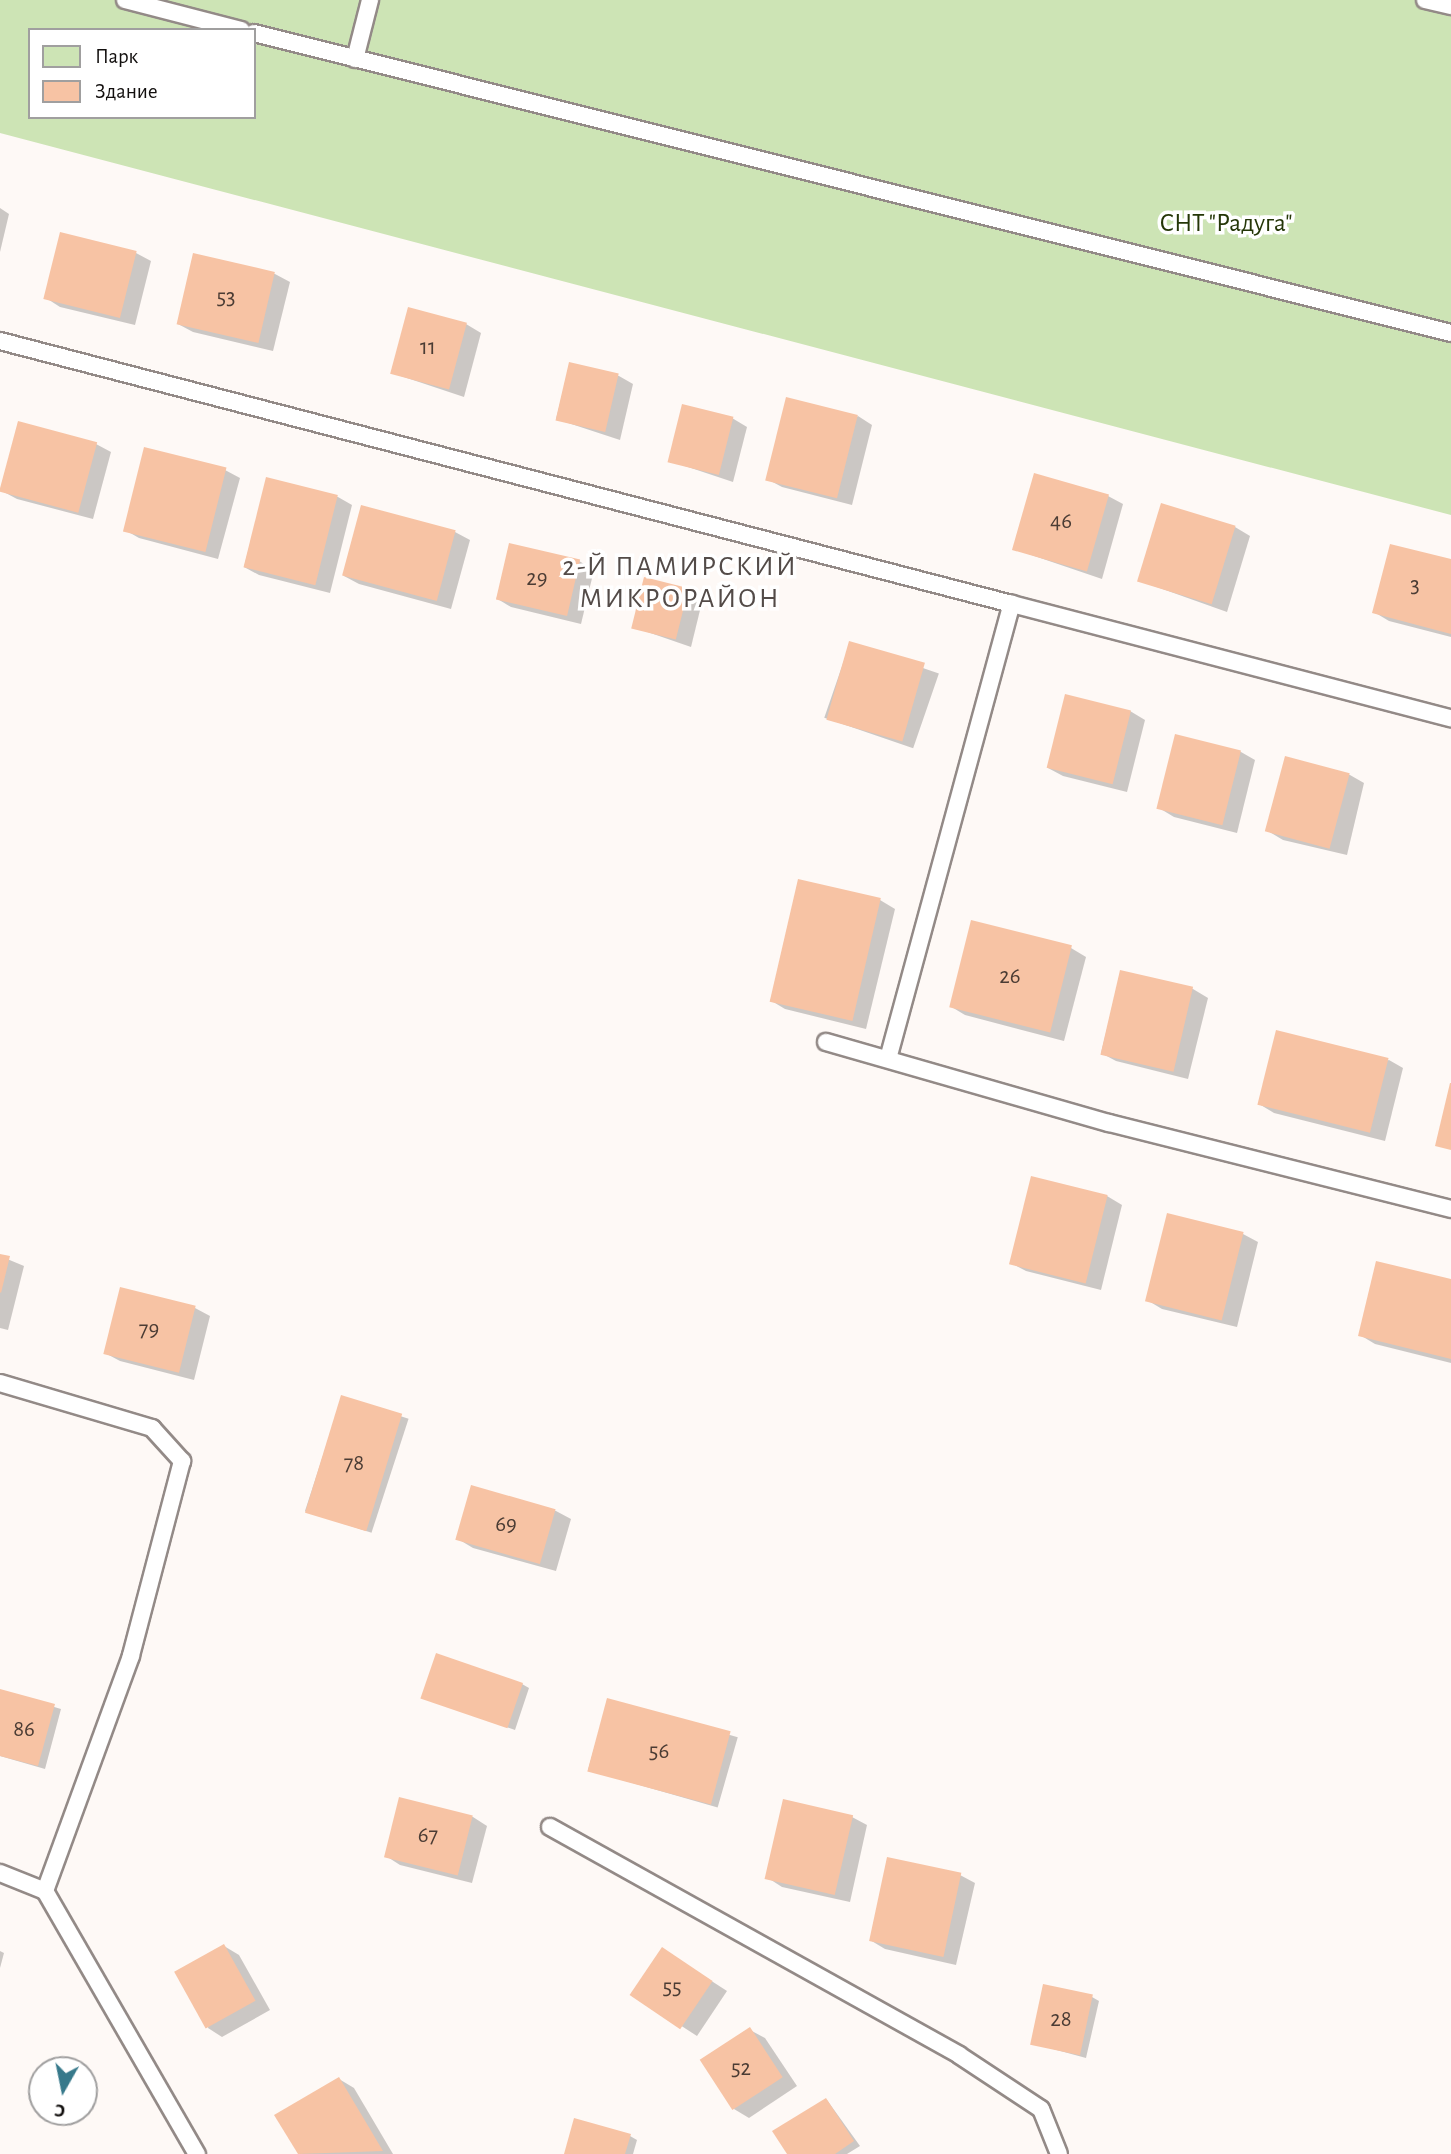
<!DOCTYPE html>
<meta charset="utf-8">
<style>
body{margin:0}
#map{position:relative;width:1451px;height:2154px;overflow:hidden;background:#fef9f6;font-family:"Alegreya Sans",sans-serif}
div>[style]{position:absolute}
.green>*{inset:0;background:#cde4b5}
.shadow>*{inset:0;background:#0003;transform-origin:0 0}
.building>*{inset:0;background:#f7c3a4;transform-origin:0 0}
.roads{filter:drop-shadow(2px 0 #938a87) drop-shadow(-2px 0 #938a87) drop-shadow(0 2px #938a87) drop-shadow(0 -2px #938a87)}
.service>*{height:16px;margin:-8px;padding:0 8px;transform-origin:8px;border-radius:8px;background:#fff}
span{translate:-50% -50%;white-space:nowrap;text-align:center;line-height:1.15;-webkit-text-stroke:7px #fff;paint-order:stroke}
.number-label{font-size:23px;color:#4b3c34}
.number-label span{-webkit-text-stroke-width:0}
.park-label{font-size:26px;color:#243607}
.neighbourhood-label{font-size:28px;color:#534b48;letter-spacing:2px}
.legend{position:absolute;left:28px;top:28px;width:228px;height:91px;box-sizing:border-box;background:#fff;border:2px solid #a09f9f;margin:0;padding:9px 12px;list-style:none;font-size:21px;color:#120f0e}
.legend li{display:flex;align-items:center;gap:14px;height:35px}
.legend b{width:35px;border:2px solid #a09f9f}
.north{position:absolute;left:28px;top:2056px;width:70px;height:70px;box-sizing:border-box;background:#fff;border:2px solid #a09f9f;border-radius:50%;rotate:189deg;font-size:19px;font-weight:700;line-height:28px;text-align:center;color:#120f0e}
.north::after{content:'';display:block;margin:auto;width:24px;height:32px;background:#37798b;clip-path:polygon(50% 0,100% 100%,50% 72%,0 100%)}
</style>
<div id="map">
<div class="green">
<i style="clip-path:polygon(evenodd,0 0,1451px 0,1451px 515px,0 133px,0 0,30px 30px,254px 30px,254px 117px,30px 117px,30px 30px)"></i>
</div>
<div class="shadow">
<i style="clip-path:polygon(0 208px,9px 214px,0 252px)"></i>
<i style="clip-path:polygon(136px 253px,151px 261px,135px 325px,60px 307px,46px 298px)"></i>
<i style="clip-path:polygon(195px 255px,275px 274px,290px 282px,273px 351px,193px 332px,178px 324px)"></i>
<i style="clip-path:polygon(466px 324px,481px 333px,464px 397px,392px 373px)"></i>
<i style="clip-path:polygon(570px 364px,619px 376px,633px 384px,620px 440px,556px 419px)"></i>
<i style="clip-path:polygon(858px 416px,872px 425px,852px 505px,782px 487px,767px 479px)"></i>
<i style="clip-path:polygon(732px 418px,747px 427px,733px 482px,670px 461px)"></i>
<i style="clip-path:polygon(96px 444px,111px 452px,93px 519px,17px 499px,2px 491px)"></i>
<i style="clip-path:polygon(225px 470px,240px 478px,218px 559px,139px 538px,125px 530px)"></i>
<i style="clip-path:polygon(267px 479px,338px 497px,352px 505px,330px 593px,259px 575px,244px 567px)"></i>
<i style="clip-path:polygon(1108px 496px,1123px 504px,1102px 579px,1014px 549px)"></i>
<i style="clip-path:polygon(1235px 527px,1250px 536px,1227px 612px,1140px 581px)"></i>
<i style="clip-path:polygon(455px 532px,470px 540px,451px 609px,359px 584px,344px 576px)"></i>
<i style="clip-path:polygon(579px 561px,594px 570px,581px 624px,511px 607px,496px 598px)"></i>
<i style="clip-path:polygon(1451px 561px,1451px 637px,1389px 621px,1374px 612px)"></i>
<i style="clip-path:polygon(688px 590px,703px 598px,691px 647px,633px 627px)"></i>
<i style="left:850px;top:643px;width:94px;height:79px;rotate:19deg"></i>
<i style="clip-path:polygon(1130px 711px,1145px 720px,1127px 792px,1063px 776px,1048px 768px)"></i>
<i style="clip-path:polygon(1177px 736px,1241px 752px,1255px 760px,1237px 833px,1174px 817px,1159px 808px)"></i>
<i style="clip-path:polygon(1286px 759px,1350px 775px,1364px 783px,1347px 855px,1283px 840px,1268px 831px)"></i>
<i style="clip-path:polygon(880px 900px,895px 909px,866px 1029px,785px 1009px,770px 1000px)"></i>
<i style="clip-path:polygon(1071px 948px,1086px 957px,1064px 1041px,965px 1015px,950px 1006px)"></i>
<i style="clip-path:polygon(1121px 972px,1193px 989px,1208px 998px,1188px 1079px,1116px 1061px,1101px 1053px)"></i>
<i style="clip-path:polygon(1389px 1060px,1403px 1068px,1385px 1141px,1274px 1113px,1259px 1104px)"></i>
<i style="clip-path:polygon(1107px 1196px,1122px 1205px,1101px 1290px,1026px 1271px,1011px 1263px)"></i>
<i style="clip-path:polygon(1243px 1234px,1258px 1242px,1237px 1327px,1162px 1309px,1147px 1300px)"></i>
<i style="clip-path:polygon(0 1256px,24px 1266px,8px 1330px,0 1328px)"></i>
<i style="clip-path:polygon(1451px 1281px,1451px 1363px,1375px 1344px,1360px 1335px)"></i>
<i style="clip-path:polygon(195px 1308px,210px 1316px,194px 1380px,120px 1361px,105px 1353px)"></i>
<i style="left:342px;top:1397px;width:70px;height:120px;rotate:18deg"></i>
<i style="clip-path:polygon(472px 1488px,556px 1511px,571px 1519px,556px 1571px,473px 1548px,458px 1539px)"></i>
<i style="clip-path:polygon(522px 1684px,529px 1688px,515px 1730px,422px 1698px)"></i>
<i style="clip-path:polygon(0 1691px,61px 1709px,45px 1769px,0 1756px)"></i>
<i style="left:608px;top:1700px;width:135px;height:73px;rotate:16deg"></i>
<i style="clip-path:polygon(401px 1799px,473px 1817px,487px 1826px,472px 1883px,400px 1865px,386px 1856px)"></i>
<i style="clip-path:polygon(852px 1817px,867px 1825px,850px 1902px,782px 1887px,768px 1878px)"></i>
<i style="clip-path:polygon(960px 1875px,975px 1883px,956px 1965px,885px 1949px,870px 1940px)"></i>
<i style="clip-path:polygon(224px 1946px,239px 1955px,270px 2010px,222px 2037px,208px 2028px)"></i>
<i style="clip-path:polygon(0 1951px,4px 1953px,0 1968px)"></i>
<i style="clip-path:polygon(676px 1958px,727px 1991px,697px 2036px,632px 1994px)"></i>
<i style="clip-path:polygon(1092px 1997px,1099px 2001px,1086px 2058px,1031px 2043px)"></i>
<i style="clip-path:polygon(750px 2030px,765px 2038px,797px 2086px,749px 2118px,734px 2109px)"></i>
<i style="clip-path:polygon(339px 2079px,354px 2088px,393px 2154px,300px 2154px,277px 2116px)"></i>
<i style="clip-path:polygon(827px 2100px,860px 2146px,847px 2154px,789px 2154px)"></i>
<i style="clip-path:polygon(630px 2136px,637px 2140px,633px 2154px,565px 2154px)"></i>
</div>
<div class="building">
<i style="left:60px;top:232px;width:79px;height:69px;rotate:14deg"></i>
<i style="left:193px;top:253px;width:84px;height:73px;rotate:13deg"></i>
<i style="left:408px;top:307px;width:61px;height:69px;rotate:15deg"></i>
<i style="left:569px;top:362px;width:51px;height:60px;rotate:13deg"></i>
<i style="left:786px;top:397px;width:74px;height:86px;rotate:14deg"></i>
<i style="left:682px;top:404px;width:53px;height:60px;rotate:14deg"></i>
<i style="left:18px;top:421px;width:82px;height:73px;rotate:15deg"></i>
<i style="left:144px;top:447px;width:85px;height:87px;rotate:14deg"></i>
<i style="left:1034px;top:473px;width:78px;height:80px;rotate:16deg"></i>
<i style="left:266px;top:477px;width:74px;height:93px;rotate:14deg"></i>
<i style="left:1161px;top:503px;width:78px;height:82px;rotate:17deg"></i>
<i style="left:361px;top:505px;width:98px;height:73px;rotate:15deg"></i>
<i style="left:509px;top:543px;width:73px;height:58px;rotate:13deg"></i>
<i style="clip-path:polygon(1390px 544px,1451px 559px,1451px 634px,1372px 613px)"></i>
<i style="left:644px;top:577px;width:46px;height:53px;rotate:14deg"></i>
<i style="left:849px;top:641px;width:79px;height:82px;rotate:16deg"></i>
<i style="left:1065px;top:694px;width:68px;height:76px;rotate:14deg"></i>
<i style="left:1175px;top:734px;width:68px;height:77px;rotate:14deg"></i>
<i style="left:1285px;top:756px;width:67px;height:78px;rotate:15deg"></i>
<i style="left:798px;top:879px;width:85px;height:126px;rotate:13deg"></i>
<i style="left:971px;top:920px;width:104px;height:90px;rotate:14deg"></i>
<i style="left:1120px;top:970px;width:75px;height:87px;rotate:13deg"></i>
<i style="left:1276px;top:1030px;width:116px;height:77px;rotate:14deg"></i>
<i style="clip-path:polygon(1450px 1083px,1451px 1083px,1451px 1150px,1435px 1146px)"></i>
<i style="left:1031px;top:1176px;width:79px;height:91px;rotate:14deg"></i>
<i style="left:1167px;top:1213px;width:79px;height:91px;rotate:14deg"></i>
<i style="clip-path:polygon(0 1254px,10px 1256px,1px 1293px,0 1292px)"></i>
<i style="clip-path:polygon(1376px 1261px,1451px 1279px,1451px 1359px,1358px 1336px)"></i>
<i style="left:120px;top:1287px;width:78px;height:69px;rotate:14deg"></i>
<i style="left:341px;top:1395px;width:64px;height:123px;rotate:17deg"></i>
<i style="left:471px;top:1485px;width:88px;height:57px;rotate:16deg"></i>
<i style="left:436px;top:1653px;width:92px;height:48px;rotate:19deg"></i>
<i style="clip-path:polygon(0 1689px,55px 1704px,38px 1766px,0 1756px)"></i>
<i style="left:607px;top:1698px;width:128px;height:76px;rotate:15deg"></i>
<i style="left:399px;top:1797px;width:76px;height:62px;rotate:14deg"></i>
<i style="left:783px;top:1799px;width:72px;height:82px;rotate:13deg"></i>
<i style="left:887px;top:1857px;width:76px;height:86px;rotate:12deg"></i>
<i style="left:224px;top:1944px;width:65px;height:57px;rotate:61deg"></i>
<i style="left:662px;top:1947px;width:61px;height:58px;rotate:34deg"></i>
<i style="left:1043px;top:1984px;width:51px;height:62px;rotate:12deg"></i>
<i style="left:750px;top:2027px;width:60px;height:60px;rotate:57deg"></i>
<i style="clip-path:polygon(339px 2077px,383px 2151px,298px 2154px,274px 2115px)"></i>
<i style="clip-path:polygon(826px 2098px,854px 2141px,835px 2154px,787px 2154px,772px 2131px)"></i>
<i style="clip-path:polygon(574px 2118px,631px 2134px,625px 2154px,564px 2154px)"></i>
</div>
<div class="roads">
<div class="service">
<i style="left:125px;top:0;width:120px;rotate:14.5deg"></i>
<i style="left:1425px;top:0;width:27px;rotate:13deg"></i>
<i style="left:254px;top:33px;width:1234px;rotate:14.07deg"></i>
<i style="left:355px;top:59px;width:61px;rotate:-75.7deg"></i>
<i style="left:0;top:341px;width:1046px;rotate:14.57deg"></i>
<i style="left:826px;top:1042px;width:294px;rotate:16deg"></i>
<i style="left:1109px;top:1123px;width:353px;rotate:14.1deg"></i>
<i style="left:888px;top:1059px;width:472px;rotate:-74.8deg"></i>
<i style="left:1012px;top:604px;width:454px;rotate:14.6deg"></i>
<i style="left:0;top:1383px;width:159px;rotate:16.5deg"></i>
<i style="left:152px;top:1428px;width:45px;rotate:47.7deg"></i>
<i style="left:182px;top:1461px;width:202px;rotate:104.7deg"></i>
<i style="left:131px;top:1656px;width:250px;rotate:110.1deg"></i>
<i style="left:45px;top:1891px;width:304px;rotate:60deg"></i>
<i style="left:550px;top:1827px;width:468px;rotate:29.1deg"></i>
<i style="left:959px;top:2055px;width:98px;rotate:33.4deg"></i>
<i style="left:1041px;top:2109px;width:48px;rotate:68.2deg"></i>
<i style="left:0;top:1873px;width:48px;rotate:21.8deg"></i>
</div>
</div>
<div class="number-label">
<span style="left:226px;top:298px">53</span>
<span style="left:428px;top:348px">11</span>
<span style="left:1061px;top:522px">46</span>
<span style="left:537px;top:579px">29</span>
<span style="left:1415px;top:586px">3</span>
<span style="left:1010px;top:977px">26</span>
<span style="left:149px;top:1330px">79</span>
<span style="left:354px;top:1464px">78</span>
<span style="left:506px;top:1525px">69</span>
<span style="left:24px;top:1730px">86</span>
<span style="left:659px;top:1752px">56</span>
<span style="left:428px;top:1836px">67</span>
<span style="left:672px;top:1988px">55</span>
<span style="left:1061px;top:2020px">28</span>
<span style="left:741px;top:2069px">52</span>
</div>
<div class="park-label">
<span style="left:1226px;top:224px">СНТ "Радуга"</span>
</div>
<div class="neighbourhood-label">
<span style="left:680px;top:583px">2-Й ПАМИРСКИЙ<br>МИКРОРАЙОН</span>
</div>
<ul class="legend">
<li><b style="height:19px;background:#cde4b5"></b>Парк</li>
<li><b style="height:19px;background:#f7c3a4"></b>Здание</li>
</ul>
<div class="north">С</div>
</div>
